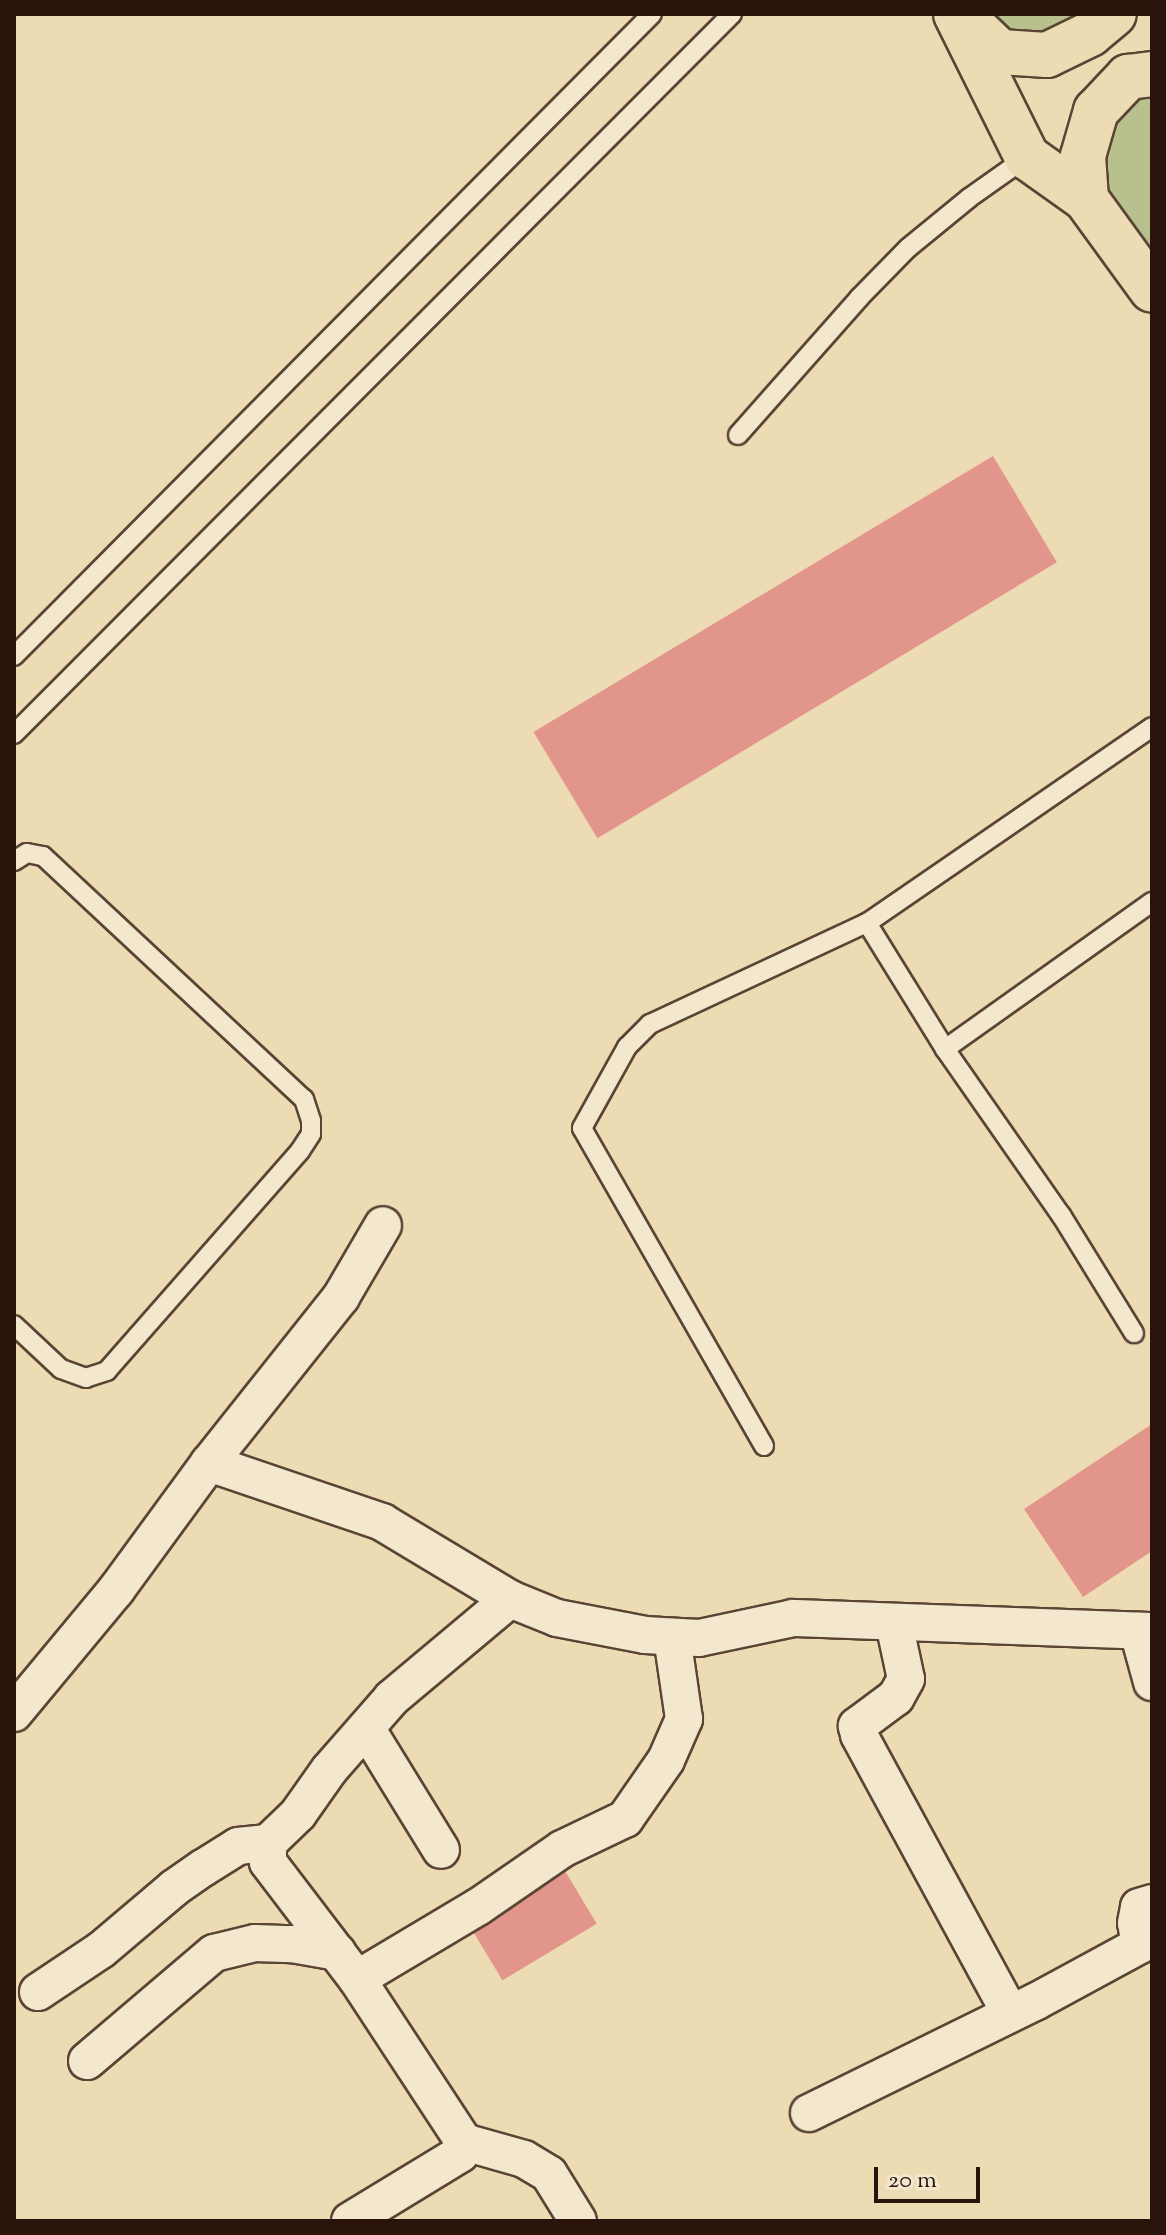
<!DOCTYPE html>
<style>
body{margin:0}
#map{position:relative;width:1166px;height:2235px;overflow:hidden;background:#eddbb4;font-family:"Sorts Mill Goudy",serif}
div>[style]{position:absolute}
.green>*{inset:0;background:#b8c08e}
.building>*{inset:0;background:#e2958a;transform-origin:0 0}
.roads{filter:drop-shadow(2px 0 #5a4535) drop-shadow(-2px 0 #5a4535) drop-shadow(0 2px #5a4535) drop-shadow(0 -2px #5a4535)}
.service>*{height:18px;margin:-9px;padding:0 9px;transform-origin:9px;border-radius:9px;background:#f3e8ce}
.minor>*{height:36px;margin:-18px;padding:0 18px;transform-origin:18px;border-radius:18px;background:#f3e8ce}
.trunk>*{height:44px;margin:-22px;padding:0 22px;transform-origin:22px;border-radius:22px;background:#eddbb4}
span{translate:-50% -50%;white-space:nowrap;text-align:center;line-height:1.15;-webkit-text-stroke:6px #f3e8ce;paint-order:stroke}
.frame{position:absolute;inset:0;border:16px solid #29130b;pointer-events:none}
.scale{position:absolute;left:874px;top:2167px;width:106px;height:36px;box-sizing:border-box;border:4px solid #29130b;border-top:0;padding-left:10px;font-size:24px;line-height:28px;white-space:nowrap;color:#29130b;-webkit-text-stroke:6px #f3e8ce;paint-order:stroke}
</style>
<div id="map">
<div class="green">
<i style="clip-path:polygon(960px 14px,1114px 14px,1047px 55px)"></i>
<i style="clip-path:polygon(1152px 74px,1152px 290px,1086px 199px,1096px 111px)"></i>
</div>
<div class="building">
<i style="left:993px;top:456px;width:124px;height:536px;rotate:59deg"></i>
<i style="clip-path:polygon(1152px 1424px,1152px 1551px,1083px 1597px,1024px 1509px)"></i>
<i style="left:556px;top:1856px;width:79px;height:110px;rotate:59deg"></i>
</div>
<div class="roads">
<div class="service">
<i style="left:738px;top:435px;width:183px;rotate:-48.5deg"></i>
<i style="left:859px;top:298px;width:70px;rotate:-45.6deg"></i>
<i style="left:908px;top:248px;width:79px;rotate:-39.3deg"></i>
<i style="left:969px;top:198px;width:71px;rotate:-35.3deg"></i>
<i style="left:14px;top:656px;width:905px;rotate:-45.18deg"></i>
<i style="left:14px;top:734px;width:1017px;rotate:-45.08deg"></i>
<i style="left:14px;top:861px;width:15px;rotate:-32deg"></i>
<i style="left:27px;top:853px;width:16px;rotate:11deg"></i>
<i style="left:43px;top:856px;width:357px;rotate:43deg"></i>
<i style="left:304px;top:1099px;width:23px;rotate:72deg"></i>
<i style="left:311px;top:1121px;width:13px;rotate:90deg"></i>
<i style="left:311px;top:1134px;width:20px;rotate:123deg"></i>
<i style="left:300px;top:1151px;width:293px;rotate:131.3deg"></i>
<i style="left:107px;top:1371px;width:22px;rotate:162deg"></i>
<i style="left:86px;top:1378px;width:27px;rotate:-160deg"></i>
<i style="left:61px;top:1369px;width:64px;rotate:-136.9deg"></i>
<i style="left:867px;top:923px;width:148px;rotate:58.2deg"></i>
<i style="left:945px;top:1049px;width:203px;rotate:55.1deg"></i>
<i style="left:1061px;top:1215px;width:139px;rotate:58.3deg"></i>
<i style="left:945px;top:1049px;width:254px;rotate:-35.4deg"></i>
<i style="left:764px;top:1446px;width:366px;rotate:-119.8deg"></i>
<i style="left:582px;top:1128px;width:93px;rotate:-60.9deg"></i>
<i style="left:627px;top:1047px;width:33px;rotate:-45deg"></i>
<i style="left:650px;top:1024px;width:239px;rotate:-25deg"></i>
<i style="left:867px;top:923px;width:346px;rotate:-34.5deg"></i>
</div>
<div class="minor">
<i style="left:209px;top:1463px;width:183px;rotate:18.8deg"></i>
<i style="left:382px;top:1522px;width:149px;rotate:31deg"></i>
<i style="left:510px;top:1599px;width:51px;rotate:22deg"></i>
<i style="left:557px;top:1618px;width:90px;rotate:10.9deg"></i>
<i style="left:645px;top:1635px;width:54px;rotate:3.2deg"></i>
<i style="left:699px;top:1638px;width:96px;rotate:-12deg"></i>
<i style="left:793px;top:1618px;width:359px;rotate:2.1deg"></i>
<i style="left:894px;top:1623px;width:57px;rotate:77.9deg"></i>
<i style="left:906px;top:1679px;width:21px;rotate:119deg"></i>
<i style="left:896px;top:1697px;width:49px;rotate:143.4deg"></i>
<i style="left:857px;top:1726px;width:9px;rotate:77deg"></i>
<i style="left:859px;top:1735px;width:316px;rotate:61.5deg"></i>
<i style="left:1138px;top:1631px;width:53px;rotate:74.6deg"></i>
<i style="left:14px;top:1713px;width:160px;rotate:-50.3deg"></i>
<i style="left:116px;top:1590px;width:157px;rotate:-53.8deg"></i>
<i style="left:209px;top:1463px;width:212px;rotate:-51.5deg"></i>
<i style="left:341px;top:1297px;width:83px;rotate:-59.7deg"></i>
<i style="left:366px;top:1728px;width:143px;rotate:58.4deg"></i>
<i style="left:357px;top:1979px;width:141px;rotate:-30.8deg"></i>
<i style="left:478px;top:1907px;width:102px;rotate:-34.6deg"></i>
<i style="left:562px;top:1849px;width:70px;rotate:-25.5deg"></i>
<i style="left:625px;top:1819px;width:72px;rotate:-55.2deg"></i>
<i style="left:666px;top:1760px;width:45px;rotate:-66.3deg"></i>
<i style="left:684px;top:1719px;width:83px;rotate:-98.3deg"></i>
<i style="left:38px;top:1992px;width:76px;rotate:-33.7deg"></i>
<i style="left:101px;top:1950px;width:96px;rotate:-40.3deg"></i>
<i style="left:174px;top:1888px;width:35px;rotate:-35deg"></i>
<i style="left:203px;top:1868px;width:41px;rotate:-32.2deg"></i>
<i style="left:238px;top:1846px;width:30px;rotate:-6deg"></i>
<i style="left:87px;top:2061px;width:167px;rotate:-40.4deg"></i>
<i style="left:214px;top:1953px;width:42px;rotate:-13.7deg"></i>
<i style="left:255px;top:1943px;width:37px;rotate:2deg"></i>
<i style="left:292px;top:1944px;width:46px;rotate:10.1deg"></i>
<i style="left:809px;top:2113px;width:252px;rotate:-26.2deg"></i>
<i style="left:1035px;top:2002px;width:119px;rotate:-28.5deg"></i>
<i style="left:1140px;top:1945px;width:22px;rotate:-100deg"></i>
<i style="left:1136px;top:1923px;width:16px;rotate:-79deg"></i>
<i style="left:1139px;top:1907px;width:14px;rotate:-17deg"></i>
<i style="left:464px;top:2142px;width:62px;rotate:15.8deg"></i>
<i style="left:524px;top:2159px;width:29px;rotate:31deg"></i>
<i style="left:549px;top:2174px;width:55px;rotate:58.3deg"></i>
<i style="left:350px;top:2221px;width:129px;rotate:-31.3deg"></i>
<i style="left:460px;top:2154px;width:13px;rotate:-72deg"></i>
<i style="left:464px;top:2142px;width:195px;rotate:-123.3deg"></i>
<i style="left:357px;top:1979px;width:147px;rotate:-127.3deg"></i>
<i style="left:268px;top:1862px;width:19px;rotate:-90deg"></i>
<i style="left:268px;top:1843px;width:42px;rotate:-44deg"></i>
<i style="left:298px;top:1814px;width:54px;rotate:-54.8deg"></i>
<i style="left:329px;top:1770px;width:96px;rotate:-48.8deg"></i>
<i style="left:392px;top:1698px;width:154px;rotate:-40deg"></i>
</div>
<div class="trunk">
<i style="left:956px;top:14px;width:160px;rotate:63.6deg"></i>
<i style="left:1027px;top:157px;width:72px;rotate:35.4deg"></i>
<i style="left:1086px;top:199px;width:112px;rotate:54deg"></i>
<i style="left:963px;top:17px;width:51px;rotate:43.4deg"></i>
<i style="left:1000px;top:52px;width:47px;rotate:3.7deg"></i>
<i style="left:1047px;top:55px;width:48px;rotate:-26deg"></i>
<i style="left:1090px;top:34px;width:31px;rotate:-40deg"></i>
<i style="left:1086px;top:199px;width:43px;rotate:-94deg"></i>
<i style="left:1083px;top:156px;width:47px;rotate:-73.9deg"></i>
<i style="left:1096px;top:111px;width:47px;rotate:-46.7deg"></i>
<i style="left:1128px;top:77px;width:24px;rotate:-7deg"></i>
</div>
</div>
<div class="frame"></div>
<div class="scale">20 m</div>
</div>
